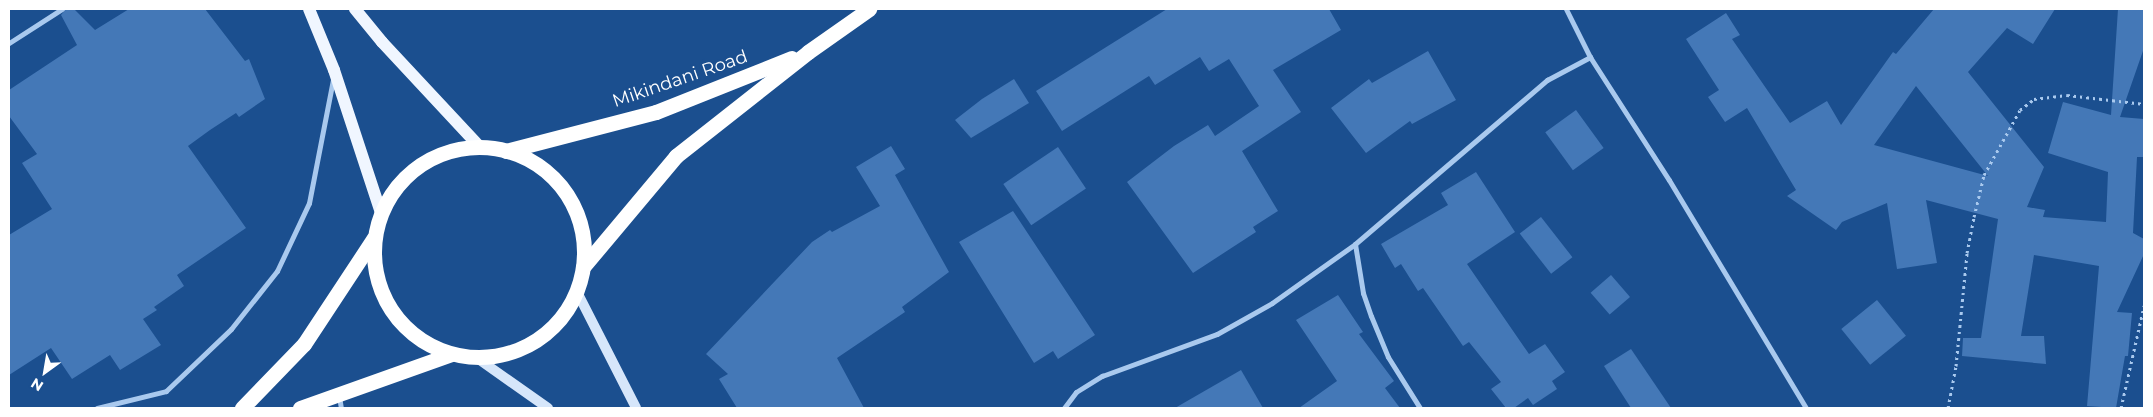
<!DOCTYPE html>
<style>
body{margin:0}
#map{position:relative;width:2153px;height:417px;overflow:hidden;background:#1b4f8f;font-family:Montserrat,sans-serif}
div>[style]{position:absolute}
.building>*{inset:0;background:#4478b7;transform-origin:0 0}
.path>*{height:3px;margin-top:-1.5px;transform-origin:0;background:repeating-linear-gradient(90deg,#a9c9ee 0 2.5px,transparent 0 6.5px)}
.street>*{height:5px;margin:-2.5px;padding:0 2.5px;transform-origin:2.5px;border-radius:2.5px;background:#a9c9ee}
.secondary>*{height:10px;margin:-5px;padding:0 5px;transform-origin:5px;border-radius:5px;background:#d6e6fa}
.primary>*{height:12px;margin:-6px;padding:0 6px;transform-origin:6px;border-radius:6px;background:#f0f6ff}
.highway>*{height:15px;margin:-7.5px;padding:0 7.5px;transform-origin:7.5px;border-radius:7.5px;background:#fff}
.highway>.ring{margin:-7.5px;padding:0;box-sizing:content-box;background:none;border:15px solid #fff;border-radius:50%}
span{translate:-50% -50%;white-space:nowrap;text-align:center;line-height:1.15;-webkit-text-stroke:4.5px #1b4f8f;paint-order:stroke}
.street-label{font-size:18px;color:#fff}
.frame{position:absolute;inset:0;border:10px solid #fff;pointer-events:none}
.north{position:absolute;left:20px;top:347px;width:50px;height:50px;-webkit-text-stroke:4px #1b4f8f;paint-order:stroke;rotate:212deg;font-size:14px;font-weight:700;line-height:20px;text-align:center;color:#fff}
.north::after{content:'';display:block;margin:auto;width:18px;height:22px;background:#fff;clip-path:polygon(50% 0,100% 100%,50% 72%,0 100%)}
</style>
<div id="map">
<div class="building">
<i style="clip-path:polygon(66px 9px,74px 9px,95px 30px,129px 9px,205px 9px,245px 61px,249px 59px,265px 99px,239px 117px,236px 113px,210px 130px,188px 146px,246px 228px,177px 275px,184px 286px,154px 307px,157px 310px,143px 319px,161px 345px,120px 370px,110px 355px,72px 379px,51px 348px,9px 375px,9px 235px,52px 209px,22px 163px,37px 154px,9px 116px,9px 90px,77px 45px,61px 15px)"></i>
<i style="clip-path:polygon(1167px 9px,1329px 9px,1341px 30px,1273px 70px,1301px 112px,1242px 151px,1278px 211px,1253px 227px,1256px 232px,1193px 273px,1127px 182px,1174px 146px,1208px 125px,1215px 136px,1259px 106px,1229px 59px,1209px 71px,1200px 57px,1155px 85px,1149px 76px,1062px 131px,1036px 91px)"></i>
<i style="clip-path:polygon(evenodd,1934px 9px,2055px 9px,2033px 44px,2007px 28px,1968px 72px,2044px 167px,2027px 207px,2045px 210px,2043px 217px,2106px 222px,2108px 172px,2048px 153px,2063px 102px,2111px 115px,2118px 9px,2144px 9px,2144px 48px,2120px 117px,2144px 119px,2144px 157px,2137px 157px,2133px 233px,2144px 239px,2144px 254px,2117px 312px,2132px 313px,2128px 356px,2125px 356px,2116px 408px,2087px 406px,2099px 266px,2034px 255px,2021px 336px,2044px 336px,2046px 364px,1962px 356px,1963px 338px,1981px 338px,1998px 219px,1926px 200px,1937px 263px,1897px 269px,1887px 203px,1842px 222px,1836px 230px,1787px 196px,1796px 190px,1747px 108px,1725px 122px,1708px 97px,1719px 90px,1686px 39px,1726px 13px,1740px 35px,1732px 39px,1790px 123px,1827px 101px,1841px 125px,1893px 52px,1896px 54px,1934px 9px,1916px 86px,1988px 176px,1874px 145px,1916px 86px)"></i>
<i style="clip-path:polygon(1428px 51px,1456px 100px,1412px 124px,1410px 121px,1366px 153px,1331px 108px,1369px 79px,1372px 83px)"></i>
<i style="clip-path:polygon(1014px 79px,1029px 103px,971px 138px,955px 120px,982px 99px)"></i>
<i style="left:1576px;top:110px;width:47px;height:38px;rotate:54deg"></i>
<i style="clip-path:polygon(891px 146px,905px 169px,895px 175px,949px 272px,902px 307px,905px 312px,837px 358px,864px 408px,737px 408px,719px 379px,728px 374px,706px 354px,812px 242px,830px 230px,832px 232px,880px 206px,856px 167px)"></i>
<i style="left:1058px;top:147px;width:50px;height:66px;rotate:56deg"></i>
<i style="clip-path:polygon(1476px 172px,1515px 232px,1467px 264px,1529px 354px,1545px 344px,1565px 372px,1552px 381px,1557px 389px,1533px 405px,1528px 398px,1514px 408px,1506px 408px,1491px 389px,1501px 382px,1469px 342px,1463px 346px,1423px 288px,1418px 291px,1401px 264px,1395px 268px,1381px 244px,1448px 205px,1441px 193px)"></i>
<i style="clip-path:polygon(1013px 211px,1095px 335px,1058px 359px,1053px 351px,1034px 363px,959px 242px)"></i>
<i style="left:1541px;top:217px;width:51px;height:27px;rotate:52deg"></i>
<i style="left:1611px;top:275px;width:29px;height:27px;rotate:49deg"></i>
<i style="clip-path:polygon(1338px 295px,1363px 332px,1359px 334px,1394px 381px,1385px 388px,1400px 408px,1299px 408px,1337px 381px,1296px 320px)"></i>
<i style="left:1877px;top:300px;width:46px;height:46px;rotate:51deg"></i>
<i style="clip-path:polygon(1631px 349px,1671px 408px,1631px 408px,1604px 366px)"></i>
<i style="clip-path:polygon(1241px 370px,1263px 408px,1175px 408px)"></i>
</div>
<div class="path">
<i style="left:1948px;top:408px;width:43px;rotate:-79.2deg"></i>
<i style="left:1956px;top:366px;width:114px;rotate:-84.4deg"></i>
<i style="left:1967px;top:253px;width:37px;rotate:-79deg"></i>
<i style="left:1974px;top:217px;width:43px;rotate:-76.6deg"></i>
<i style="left:1984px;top:175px;width:74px;rotate:-61deg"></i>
<i style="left:2020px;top:110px;width:18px;rotate:-38deg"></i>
<i style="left:2034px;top:99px;width:33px;rotate:-7deg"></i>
<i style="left:2067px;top:95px;width:78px;rotate:6.7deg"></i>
<i style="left:2121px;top:408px;width:105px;rotate:-77.3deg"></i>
</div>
<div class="street">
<i style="left:1566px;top:9px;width:54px;rotate:63.4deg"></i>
<i style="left:1590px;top:57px;width:146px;rotate:57.3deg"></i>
<i style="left:1669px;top:180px;width:266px;rotate:59deg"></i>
<i style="left:9px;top:43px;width:63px;rotate:-32.7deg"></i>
<i style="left:1355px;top:244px;width:50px;rotate:80.7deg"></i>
<i style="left:1363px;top:293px;width:24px;rotate:71deg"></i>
<i style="left:1371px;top:316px;width:44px;rotate:67.5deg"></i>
<i style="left:1388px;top:357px;width:60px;rotate:57.9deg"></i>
<i style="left:339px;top:396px;width:12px;rotate:81deg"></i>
<i style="left:97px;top:408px;width:71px;rotate:-13.8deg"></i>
<i style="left:166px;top:391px;width:90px;rotate:-43.6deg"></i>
<i style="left:231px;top:329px;width:74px;rotate:-51.6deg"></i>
<i style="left:277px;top:271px;width:75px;rotate:-64.8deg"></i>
<i style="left:309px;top:203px;width:126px;rotate:-79deg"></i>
<i style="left:1064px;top:408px;width:20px;rotate:-53deg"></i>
<i style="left:1076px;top:392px;width:31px;rotate:-32deg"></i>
<i style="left:1102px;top:376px;width:122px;rotate:-20.1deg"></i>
<i style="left:1217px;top:334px;width:63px;rotate:-29.4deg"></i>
<i style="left:1272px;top:303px;width:102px;rotate:-35.4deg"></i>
<i style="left:1355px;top:244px;width:253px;rotate:-40.5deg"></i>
<i style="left:1547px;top:80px;width:49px;rotate:-28.1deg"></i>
</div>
<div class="secondary">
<i style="left:577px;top:292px;width:130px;rotate:63deg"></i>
<i style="left:477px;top:358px;width:87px;rotate:35.2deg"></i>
</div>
<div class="primary">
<i style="left:309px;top:9px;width:66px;rotate:67.7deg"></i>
<i style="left:334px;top:70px;width:151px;rotate:71.8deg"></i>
<i style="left:355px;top:9px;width:43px;rotate:50.7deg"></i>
<i style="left:382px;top:42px;width:144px;rotate:47deg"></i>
</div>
<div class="highway">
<i class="ring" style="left:374px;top:147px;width:195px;height:195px"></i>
<i style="left:506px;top:151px;width:155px;rotate:-14.6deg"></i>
<i style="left:656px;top:112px;width:146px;rotate:-21.7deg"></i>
<i style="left:583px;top:267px;width:145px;rotate:-50deg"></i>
<i style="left:676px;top:156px;width:168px;rotate:-38.2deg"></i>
<i style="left:808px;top:52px;width:75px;rotate:-35.2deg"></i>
<i style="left:242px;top:408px;width:89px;rotate:-45.9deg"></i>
<i style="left:304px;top:344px;width:127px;rotate:-56.6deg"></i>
<i style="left:300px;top:408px;width:161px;rotate:-19.6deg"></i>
</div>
<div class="street-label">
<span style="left:680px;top:79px;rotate:-19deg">Mikindani Road</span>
</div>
<div class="frame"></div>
<div class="north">N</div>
</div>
